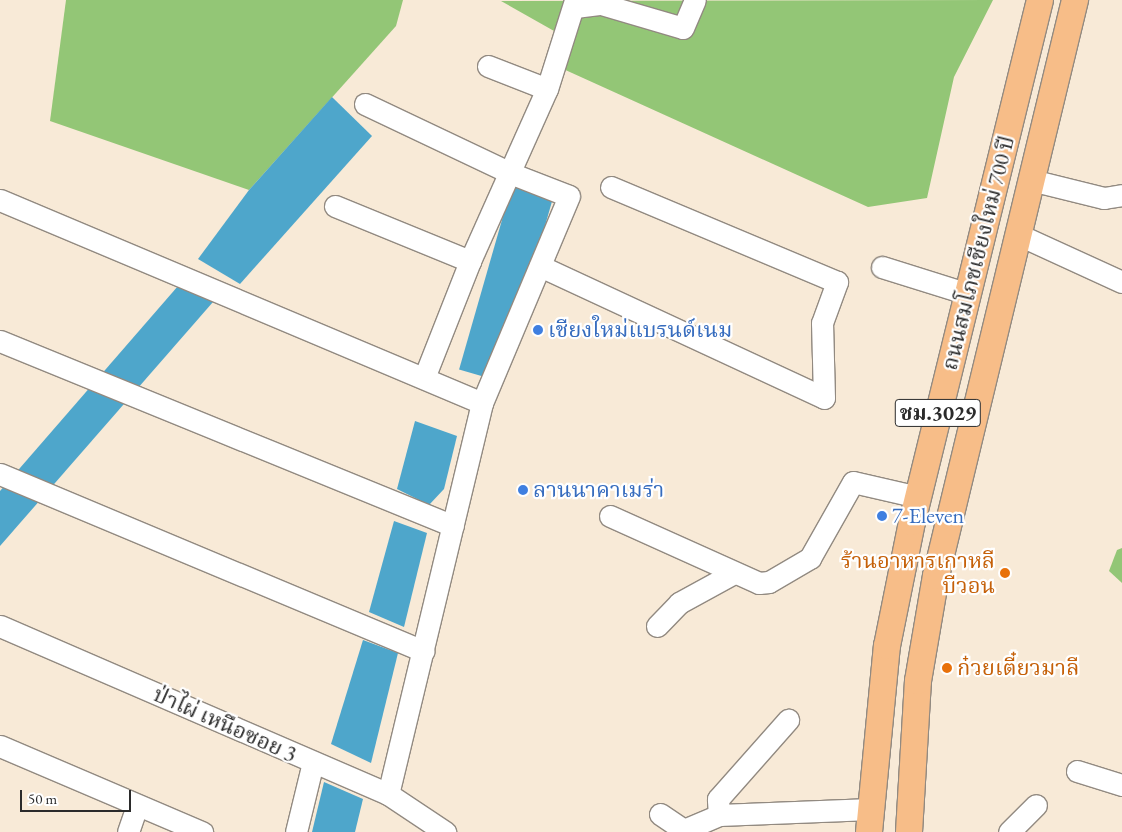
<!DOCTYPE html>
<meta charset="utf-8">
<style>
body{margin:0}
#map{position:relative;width:1122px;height:832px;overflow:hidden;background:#f8ead7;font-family:"EB Garamond","Noto Serif Thai",serif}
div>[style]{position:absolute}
.green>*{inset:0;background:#93c676}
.water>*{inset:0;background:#4ea6cb;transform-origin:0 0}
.roads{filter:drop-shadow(1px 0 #928a81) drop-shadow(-1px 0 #928a81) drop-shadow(0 1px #928a81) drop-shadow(0 -1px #928a81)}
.minor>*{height:21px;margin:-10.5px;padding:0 10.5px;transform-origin:10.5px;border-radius:10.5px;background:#fff}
.major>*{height:26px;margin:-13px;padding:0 13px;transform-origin:13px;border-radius:13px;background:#f7bd88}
.dots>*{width:14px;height:14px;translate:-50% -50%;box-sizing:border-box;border:2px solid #fff;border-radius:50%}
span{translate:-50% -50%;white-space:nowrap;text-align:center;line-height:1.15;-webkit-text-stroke:4.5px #fff;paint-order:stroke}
.shield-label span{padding:1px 4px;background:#fff;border:1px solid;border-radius:4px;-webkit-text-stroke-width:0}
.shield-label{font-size:21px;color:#2b2b2b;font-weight:700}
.street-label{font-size:22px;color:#2b2b2b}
.shop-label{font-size:22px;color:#366cbe}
.left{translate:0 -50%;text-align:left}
.food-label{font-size:22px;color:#c56008}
.right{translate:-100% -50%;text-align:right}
.scale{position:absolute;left:20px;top:790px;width:111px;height:22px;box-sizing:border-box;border:2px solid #2b2b2b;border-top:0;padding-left:6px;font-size:15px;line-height:18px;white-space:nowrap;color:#2b2b2b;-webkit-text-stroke:4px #fff;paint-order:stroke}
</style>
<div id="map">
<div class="green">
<i style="clip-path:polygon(66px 0,403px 0,396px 26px,249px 190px,50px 121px)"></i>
<i style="clip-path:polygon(993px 0,954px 77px,927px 198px,868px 207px,561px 68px,570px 40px,501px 1px)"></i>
<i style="clip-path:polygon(1122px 548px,1122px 583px,1109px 571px,1117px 550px)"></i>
</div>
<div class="water">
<i style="clip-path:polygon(332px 97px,372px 136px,240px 284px,198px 259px,249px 190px)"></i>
<i style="left:512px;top:185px;width:43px;height:192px;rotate:16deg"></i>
<i style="clip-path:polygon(178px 286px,213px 302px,0 546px,0 491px)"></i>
<i style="clip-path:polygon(415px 421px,457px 436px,444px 489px,429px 505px,397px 489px)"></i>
<i style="clip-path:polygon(394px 521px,427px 533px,404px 627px,369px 612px)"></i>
<i style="clip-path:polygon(363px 640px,398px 653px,371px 763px,331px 744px)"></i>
<i style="clip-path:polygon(324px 782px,363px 799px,355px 832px,312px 832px)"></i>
</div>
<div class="roads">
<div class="minor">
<i style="left:575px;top:7px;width:26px;rotate:-7deg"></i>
<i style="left:601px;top:4px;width:85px;rotate:16.3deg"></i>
<i style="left:683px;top:28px;width:30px;rotate:-67deg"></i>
<i style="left:488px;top:66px;width:63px;rotate:21.3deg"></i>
<i style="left:547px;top:89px;width:93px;rotate:-72.5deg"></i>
<i style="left:365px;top:104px;width:161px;rotate:25.4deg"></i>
<i style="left:510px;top:173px;width:63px;rotate:21.3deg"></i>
<i style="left:569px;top:196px;width:225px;rotate:112.8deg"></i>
<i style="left:482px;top:403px;width:402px;rotate:103.5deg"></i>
<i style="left:1031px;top:180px;width:75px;rotate:13.9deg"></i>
<i style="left:1104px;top:198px;width:18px;rotate:-9deg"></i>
<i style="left:0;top:200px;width:523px;rotate:22.84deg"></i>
<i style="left:335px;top:206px;width:146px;rotate:22.2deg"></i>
<i style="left:1017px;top:234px;width:115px;rotate:24.6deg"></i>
<i style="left:540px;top:266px;width:313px;rotate:24.9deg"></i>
<i style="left:824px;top:398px;width:75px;rotate:-91.5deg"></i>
<i style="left:822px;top:323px;width:44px;rotate:-69.9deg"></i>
<i style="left:837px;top:282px;width:245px;rotate:-157.2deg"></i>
<i style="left:882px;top:267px;width:90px;rotate:17.4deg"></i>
<i style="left:0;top:341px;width:489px;rotate:22.2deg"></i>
<i style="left:424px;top:378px;width:126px;rotate:-68.5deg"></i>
<i style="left:470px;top:261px;width:188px;rotate:-65.9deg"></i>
<i style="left:0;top:474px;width:459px;rotate:22.7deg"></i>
<i style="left:610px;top:516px;width:163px;rotate:24.2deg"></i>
<i style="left:759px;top:583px;width:10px;rotate:-6deg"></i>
<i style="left:769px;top:582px;width:48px;rotate:-30.3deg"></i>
<i style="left:810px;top:558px;width:87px;rotate:-60.5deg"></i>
<i style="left:853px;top:482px;width:67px;rotate:13deg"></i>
<i style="left:0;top:626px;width:423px;rotate:23.4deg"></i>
<i style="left:388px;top:794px;width:69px;rotate:33.7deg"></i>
<i style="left:657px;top:626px;width:32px;rotate:-46deg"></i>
<i style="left:679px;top:603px;width:63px;rotate:-28.6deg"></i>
<i style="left:0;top:746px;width:220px;rotate:23.1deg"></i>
<i style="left:1077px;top:771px;width:47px;rotate:17.3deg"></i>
<i style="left:660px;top:814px;width:29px;rotate:34deg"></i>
<i style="left:684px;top:830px;width:38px;rotate:-23deg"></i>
<i style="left:719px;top:815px;width:152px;rotate:-2.3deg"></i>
<i style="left:719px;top:815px;width:16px;rotate:-94deg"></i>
<i style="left:718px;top:799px;width:106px;rotate:-48.5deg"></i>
<i style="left:128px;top:832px;width:28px;rotate:-71deg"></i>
<i style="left:296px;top:832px;width:72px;rotate:-76.3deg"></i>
<i style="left:1009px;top:832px;width:38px;rotate:-45deg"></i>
</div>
<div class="major">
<i style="left:869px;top:832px;width:187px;rotate:-84.5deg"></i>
<i style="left:887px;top:646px;width:126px;rotate:-78.6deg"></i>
<i style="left:912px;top:522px;width:537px;rotate:-76.22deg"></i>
<i style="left:909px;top:832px;width:151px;rotate:-86.6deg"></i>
<i style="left:918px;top:681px;width:107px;rotate:-80.3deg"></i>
<i style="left:936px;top:576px;width:593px;rotate:-76.43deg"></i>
</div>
</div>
<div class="dots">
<i style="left:538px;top:330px;background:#3f7fe0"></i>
<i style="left:523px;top:490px;background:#3f7fe0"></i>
<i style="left:882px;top:516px;background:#3f7fe0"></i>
<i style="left:1005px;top:573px;background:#e8710a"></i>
<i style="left:947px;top:668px;background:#e8710a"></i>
</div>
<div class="shield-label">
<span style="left:938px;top:413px">ชม.3029</span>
</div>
<div class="street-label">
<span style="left:978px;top:253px;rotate:-76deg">ถนนสมโภชเชียงใหม่ 700 ปี</span>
<span style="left:225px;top:724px;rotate:24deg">ป่าไผ่ เหนือซอย 3</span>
</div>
<div class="shop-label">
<span class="left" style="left:548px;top:330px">เชียงใหม่แบรนด์เนม</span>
<span class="left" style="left:533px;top:490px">ลานนาคาเมร่า</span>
<span class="left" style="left:892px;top:516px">7-Eleven</span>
</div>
<div class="food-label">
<span class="right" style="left:995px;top:573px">ร้านอาหารเกาหลี<br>บีวอน</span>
<span class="left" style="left:957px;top:668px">ก๋วยเตี๋ยวมาลี</span>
</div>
<div class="scale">50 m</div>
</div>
